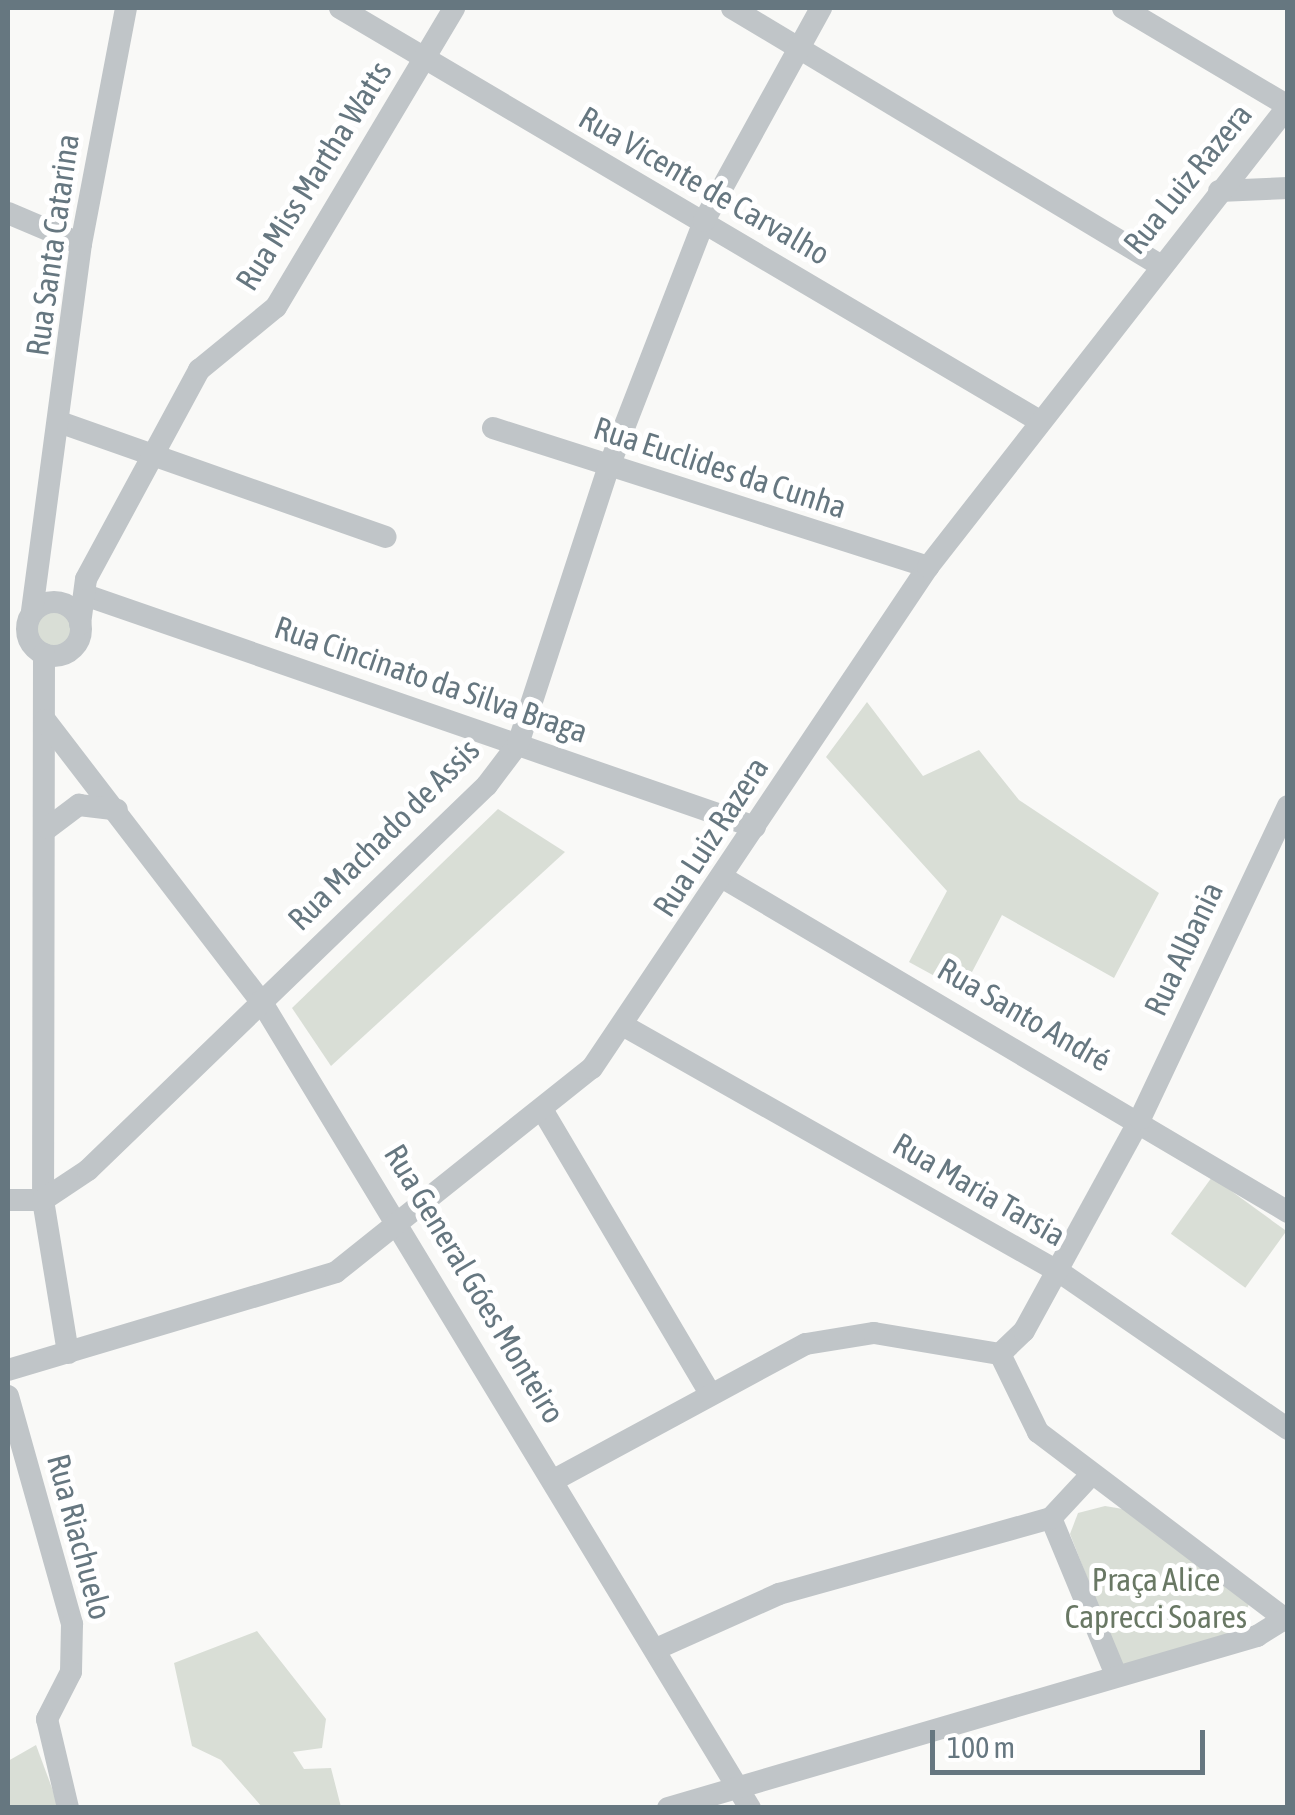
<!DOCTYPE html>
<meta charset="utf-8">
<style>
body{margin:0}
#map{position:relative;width:1295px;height:1815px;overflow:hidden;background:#f9f9f7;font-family:"Asap Condensed",sans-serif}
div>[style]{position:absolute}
.green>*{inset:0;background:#d9ded6;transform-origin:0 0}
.round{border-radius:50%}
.minor>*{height:22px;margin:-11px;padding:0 11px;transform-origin:11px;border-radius:11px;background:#c0c5c8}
.minor>.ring{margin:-11px;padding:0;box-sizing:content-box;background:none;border:22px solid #c0c5c8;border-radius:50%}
span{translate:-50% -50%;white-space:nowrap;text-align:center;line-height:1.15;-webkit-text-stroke:10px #fff;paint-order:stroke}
.street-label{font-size:32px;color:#667780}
.park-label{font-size:32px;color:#697864}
.frame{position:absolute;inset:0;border:10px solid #667780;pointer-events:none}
.scale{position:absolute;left:930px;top:1730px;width:275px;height:45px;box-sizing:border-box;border:5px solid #667780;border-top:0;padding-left:12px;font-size:30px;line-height:35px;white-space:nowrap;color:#667780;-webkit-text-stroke:8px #fff;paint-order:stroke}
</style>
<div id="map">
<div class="green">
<i class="round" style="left:34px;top:609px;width:38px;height:38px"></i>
<i style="clip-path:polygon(867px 702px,923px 776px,979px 750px,1019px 800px,1159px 893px,1114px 978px,1002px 915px,962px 991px,909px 962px,947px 891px,826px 757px)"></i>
<i style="clip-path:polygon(498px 809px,565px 852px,331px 1066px,292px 1008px)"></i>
<i style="left:1212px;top:1177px;width:92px;height:70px;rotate:36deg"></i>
<i style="clip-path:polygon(1105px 1506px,1129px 1510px,1251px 1599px,1236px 1636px,1122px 1667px,1070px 1534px,1078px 1513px)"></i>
<i style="clip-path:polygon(257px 1631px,326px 1719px,322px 1748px,293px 1752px,304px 1769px,331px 1768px,341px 1807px,262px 1807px,221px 1760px,192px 1746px,174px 1663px)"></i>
<i style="clip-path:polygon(36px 1745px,59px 1807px,8px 1808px,8px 1761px)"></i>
</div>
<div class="minor">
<i style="left:340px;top:8px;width:808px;rotate:30.56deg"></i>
<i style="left:732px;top:8px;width:499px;rotate:31deg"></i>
<i style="left:1123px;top:8px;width:192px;rotate:30.7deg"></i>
<i style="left:1219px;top:191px;width:69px;rotate:-2.5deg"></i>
<i style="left:8px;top:213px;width:79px;rotate:23deg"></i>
<i style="left:62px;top:423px;width:343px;rotate:19.4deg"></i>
<i style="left:493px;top:428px;width:457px;rotate:17.7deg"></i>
<i style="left:85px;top:595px;width:709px;rotate:19.1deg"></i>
<i class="ring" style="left:27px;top:602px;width:32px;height:32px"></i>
<i style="left:32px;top:611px;width:370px;rotate:-82.4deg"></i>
<i style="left:81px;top:244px;width:240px;rotate:-79.2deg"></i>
<i style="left:80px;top:624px;width:45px;rotate:-82.4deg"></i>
<i style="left:86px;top:579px;width:238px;rotate:-61.6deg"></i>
<i style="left:199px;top:370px;width:99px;rotate:-39.3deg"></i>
<i style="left:276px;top:307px;width:348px;rotate:-59.2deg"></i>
<i style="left:44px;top:654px;width:546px;rotate:90.1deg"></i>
<i style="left:43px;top:1200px;width:155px;rotate:80.7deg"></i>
<i style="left:45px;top:720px;width:354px;rotate:52.5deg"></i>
<i style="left:261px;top:1001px;width:944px;rotate:58.79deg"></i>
<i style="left:48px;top:828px;width:39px;rotate:-37deg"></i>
<i style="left:79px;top:805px;width:38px;rotate:7deg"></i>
<i style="left:725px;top:879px;width:654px;rotate:30.6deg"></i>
<i style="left:626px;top:1027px;width:496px;rotate:29.5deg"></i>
<i style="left:1058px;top:1271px;width:279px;rotate:34.5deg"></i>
<i style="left:543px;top:1111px;width:324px;rotate:59.4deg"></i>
<i style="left:8px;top:1200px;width:35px"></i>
<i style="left:43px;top:1200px;width:54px;rotate:-33.7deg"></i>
<i style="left:88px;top:1170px;width:554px;rotate:-43.98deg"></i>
<i style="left:487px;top:785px;width:51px;rotate:-52.9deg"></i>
<i style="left:518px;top:744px;width:289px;rotate:-71.9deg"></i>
<i style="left:608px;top:469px;width:266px;rotate:-68.8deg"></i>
<i style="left:704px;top:221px;width:243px;rotate:-61.2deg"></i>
<i style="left:1000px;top:1354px;width:33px;rotate:-44deg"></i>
<i style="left:1024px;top:1331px;width:242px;rotate:-61.3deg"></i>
<i style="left:1140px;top:1119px;width:346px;rotate:-64.7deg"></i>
<i style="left:1000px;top:1354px;width:87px;rotate:64deg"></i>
<i style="left:1038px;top:1432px;width:313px;rotate:37.1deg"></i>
<i style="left:8px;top:1370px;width:342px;rotate:-16.6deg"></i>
<i style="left:336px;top:1272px;width:327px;rotate:-38.6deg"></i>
<i style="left:592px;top:1068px;width:603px;rotate:-56.15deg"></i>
<i style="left:928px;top:567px;width:585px;rotate:-52.01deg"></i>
<i style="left:8px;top:1396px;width:237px;rotate:74.3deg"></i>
<i style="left:72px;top:1624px;width:48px;rotate:91.2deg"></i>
<i style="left:71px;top:1672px;width:53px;rotate:117.1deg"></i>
<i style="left:47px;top:1719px;width:91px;rotate:76.7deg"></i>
<i style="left:554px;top:1480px;width:286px;rotate:-28.4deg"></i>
<i style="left:806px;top:1344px;width:69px;rotate:-9.2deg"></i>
<i style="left:874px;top:1333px;width:128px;rotate:9.5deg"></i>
<i style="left:1051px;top:1518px;width:170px;rotate:67.5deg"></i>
<i style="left:656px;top:1649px;width:135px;rotate:-24.1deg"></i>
<i style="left:779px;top:1594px;width:282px;rotate:-15.6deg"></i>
<i style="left:1051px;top:1518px;width:57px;rotate:-47.1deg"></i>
<i style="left:668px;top:1808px;width:614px;rotate:-16.28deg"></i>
<i style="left:1257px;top:1636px;width:36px;rotate:-32deg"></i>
</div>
<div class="street-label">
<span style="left:314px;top:176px;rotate:-58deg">Rua Miss Martha Watts</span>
<span style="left:1188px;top:179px;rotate:-51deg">Rua Luiz Razera</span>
<span style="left:704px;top:186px;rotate:30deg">Rua Vicente de Carvalho</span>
<span style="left:53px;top:245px;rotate:-82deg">Rua Santa Catarina</span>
<span style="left:720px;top:468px;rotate:18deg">Rua Euclides da Cunha</span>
<span style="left:431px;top:680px;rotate:19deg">Rua Cincinato da Silva Braga</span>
<span style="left:384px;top:835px;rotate:-45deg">Rua Machado de Assis</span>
<span style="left:711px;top:837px;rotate:-57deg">Rua Luiz Razera</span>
<span style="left:1184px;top:949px;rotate:-65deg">Rua Albania</span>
<span style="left:1024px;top:1015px;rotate:30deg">Rua Santo André</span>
<span style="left:979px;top:1190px;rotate:30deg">Rua Maria Tarsia</span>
<span style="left:474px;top:1284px;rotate:59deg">Rua General Góes Monteiro</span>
<span style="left:79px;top:1537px;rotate:75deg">Rua Riachuelo</span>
</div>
<div class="park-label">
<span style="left:1156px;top:1599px">Praça Alice<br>Caprecci Soares</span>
</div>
<div class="frame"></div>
<div class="scale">100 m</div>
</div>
